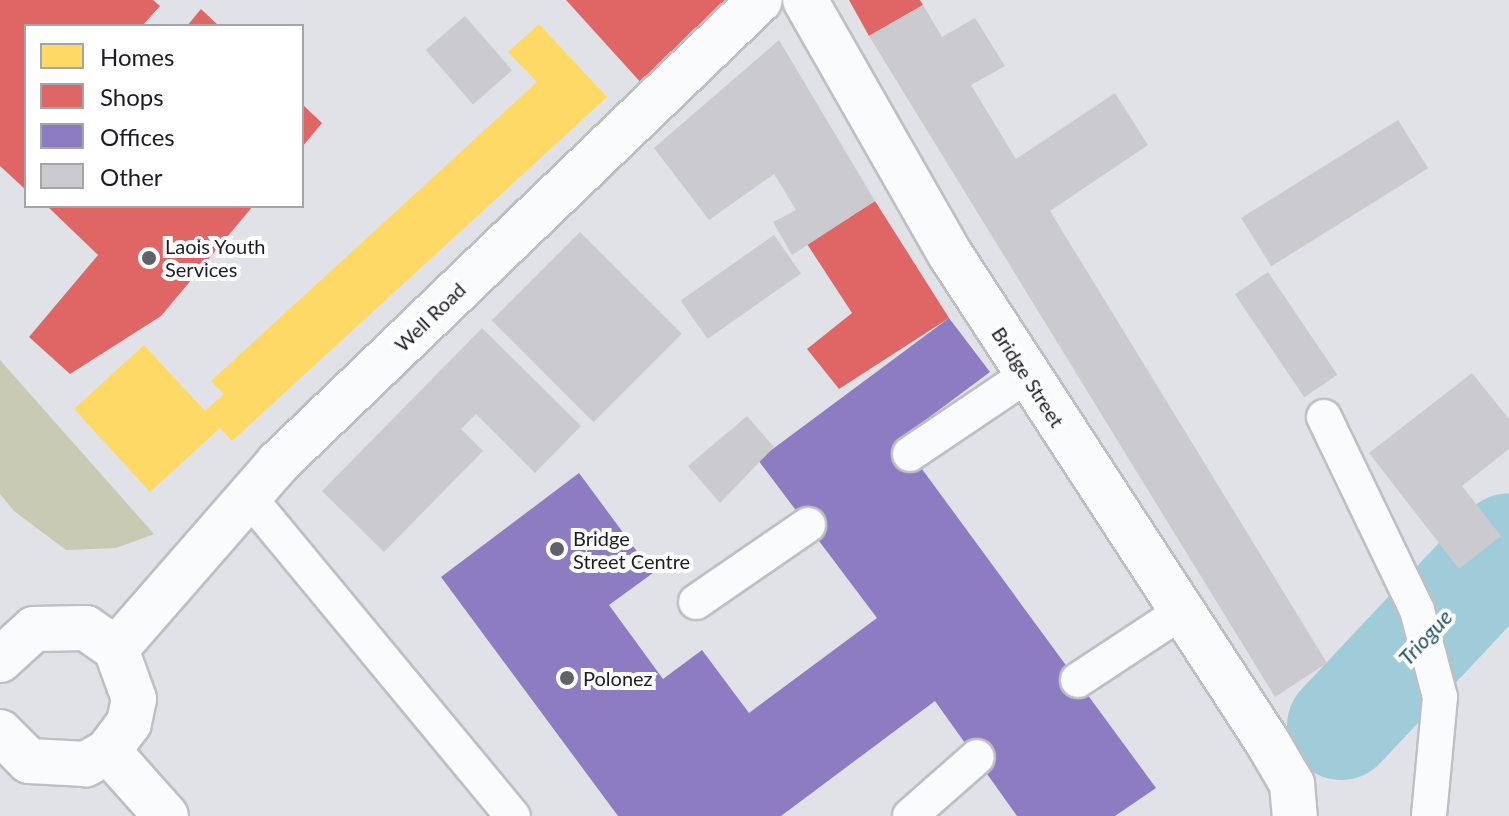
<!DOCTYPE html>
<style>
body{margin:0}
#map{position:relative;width:1509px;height:816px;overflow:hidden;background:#e0e2e8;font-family:Lato,sans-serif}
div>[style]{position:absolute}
.green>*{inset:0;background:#c8cab3}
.homes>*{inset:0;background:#ffd966}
.shops>*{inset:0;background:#e06666}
.offices>*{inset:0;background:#8e7cc3}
.river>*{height:108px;margin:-54px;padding:0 54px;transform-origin:54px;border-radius:54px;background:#a0ccd9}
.building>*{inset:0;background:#cbcbcf;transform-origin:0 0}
.roads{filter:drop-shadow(2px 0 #bebfc4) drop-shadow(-2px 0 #bebfc4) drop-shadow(0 2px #bebfc4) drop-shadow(0 -2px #bebfc4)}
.service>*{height:34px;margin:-17px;padding:0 17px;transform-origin:17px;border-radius:17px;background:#fafbfc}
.minor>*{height:44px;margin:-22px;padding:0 22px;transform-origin:22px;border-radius:22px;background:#fafbfc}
.tertiary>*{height:44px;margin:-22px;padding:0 22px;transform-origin:22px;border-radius:22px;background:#fafbfc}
.primary>*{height:44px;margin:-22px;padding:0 22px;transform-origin:22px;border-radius:22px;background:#fafbfc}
.dots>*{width:22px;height:22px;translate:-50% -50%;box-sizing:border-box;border:4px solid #fff;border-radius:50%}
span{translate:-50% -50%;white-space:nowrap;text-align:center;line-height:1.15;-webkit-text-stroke:8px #fff;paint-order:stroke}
.poi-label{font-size:20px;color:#1c1d21}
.left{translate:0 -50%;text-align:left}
.street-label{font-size:20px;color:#1c1d21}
.water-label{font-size:22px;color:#215661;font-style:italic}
.legend{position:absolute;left:24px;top:24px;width:280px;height:184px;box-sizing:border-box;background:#fff;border:2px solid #a4a5a6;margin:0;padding:10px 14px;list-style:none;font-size:24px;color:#1c1d21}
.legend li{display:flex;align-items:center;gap:16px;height:40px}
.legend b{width:40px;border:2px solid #a4a5a6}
</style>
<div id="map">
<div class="green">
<i style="clip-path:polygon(0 360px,154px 534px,116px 548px,66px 550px,14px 511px,0 494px)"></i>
</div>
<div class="homes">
<i style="clip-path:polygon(539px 24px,607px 97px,232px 441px,220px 428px,150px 492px,74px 409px,144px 345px,205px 411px,224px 394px,211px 381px,537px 82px,508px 52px)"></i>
</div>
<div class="shops">
<i style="clip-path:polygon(0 0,153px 0,160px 6px,142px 26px,26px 26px,26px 190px,0 166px)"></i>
<i style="clip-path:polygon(566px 0,735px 0,643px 85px)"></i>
<i style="clip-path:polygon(849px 0,920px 0,923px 5px,869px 36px)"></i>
<i style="clip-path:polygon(201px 9px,219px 26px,187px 26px)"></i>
<i style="clip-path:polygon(302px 104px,322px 123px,302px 147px)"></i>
<i style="clip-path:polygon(875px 201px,949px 318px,839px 389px,807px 349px,852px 313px,807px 244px)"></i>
<i style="clip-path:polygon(47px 206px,253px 206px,161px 316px,70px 374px,29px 337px,98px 255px)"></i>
</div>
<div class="offices">
<i style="clip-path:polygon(949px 318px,990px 372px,900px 439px,1156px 788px,1115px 816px,1017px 816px,935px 701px,781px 816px,618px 816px,441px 577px,579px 473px,653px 573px,609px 605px,663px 679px,702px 650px,749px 713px,877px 618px,758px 460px)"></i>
</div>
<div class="river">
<i style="left:1341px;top:726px;width:245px;rotate:-46.8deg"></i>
</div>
<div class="building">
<i style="clip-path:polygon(923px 5px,942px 37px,975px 18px,1005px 66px,971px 85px,1016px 159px,1115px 93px,1148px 145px,1050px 211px,1327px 663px,1275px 697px,869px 36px)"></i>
<i style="left:465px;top:16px;width:72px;height:52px;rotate:49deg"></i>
<i style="clip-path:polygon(779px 40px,875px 201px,792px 255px,773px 222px,796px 210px,774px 174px,709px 220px,654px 148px)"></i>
<i style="left:1398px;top:120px;width:57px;height:185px;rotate:58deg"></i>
<i style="left:580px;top:232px;width:144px;height:125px;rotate:45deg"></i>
<i style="left:774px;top:235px;width:47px;height:114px;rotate:55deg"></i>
<i style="left:1268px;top:272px;width:124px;height:40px;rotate:56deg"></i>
<i style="clip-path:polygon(482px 328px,581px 426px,535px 473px,476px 414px,461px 429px,483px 451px,384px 552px,322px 491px)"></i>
<i style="clip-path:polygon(1472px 373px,1509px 419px,1509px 449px,1462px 486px,1501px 536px,1459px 569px,1369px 453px)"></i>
<i style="clip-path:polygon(747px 416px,774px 447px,720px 503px,688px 466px)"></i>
</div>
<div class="roads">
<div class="service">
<i style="left:1324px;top:417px;width:214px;rotate:64.3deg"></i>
<i style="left:1417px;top:610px;width:90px;rotate:75.2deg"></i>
<i style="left:1440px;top:697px;width:120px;rotate:95.3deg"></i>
<i style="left:910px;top:454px;width:141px;rotate:-34deg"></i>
<i style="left:247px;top:495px;width:417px;rotate:50.4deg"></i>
<i style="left:696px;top:602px;width:136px;rotate:-34.5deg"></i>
<i style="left:1078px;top:680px;width:123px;rotate:-33.4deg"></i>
<i style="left:910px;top:816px;width:89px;rotate:-41.4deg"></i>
</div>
<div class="minor">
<i style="left:116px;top:649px;width:247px;rotate:-48.9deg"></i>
<i style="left:278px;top:463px;width:668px;rotate:-43.85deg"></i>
</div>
<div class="tertiary">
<i style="left:805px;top:0;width:292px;rotate:60.3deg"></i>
<i style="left:950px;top:254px;width:583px;rotate:56.96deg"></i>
<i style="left:1268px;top:743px;width:48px;rotate:59.7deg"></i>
<i style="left:1292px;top:784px;width:32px;rotate:85deg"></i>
</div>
<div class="primary">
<i style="left:0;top:660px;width:46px;rotate:-42.4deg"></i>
<i style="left:34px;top:629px;width:52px;rotate:-1.1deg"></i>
<i style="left:86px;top:628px;width:37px;rotate:35deg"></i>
<i style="left:116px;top:649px;width:53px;rotate:70.2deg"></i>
<i style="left:134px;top:699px;width:25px;rotate:102deg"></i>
<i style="left:129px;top:723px;width:35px;rotate:127deg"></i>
<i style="left:108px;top:751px;width:26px;rotate:149deg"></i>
<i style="left:86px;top:764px;width:57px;rotate:-177deg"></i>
<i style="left:29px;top:761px;width:41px;rotate:-135deg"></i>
<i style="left:108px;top:751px;width:87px;rotate:48.3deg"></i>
</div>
</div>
<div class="dots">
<i style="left:149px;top:258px;background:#616267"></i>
<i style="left:557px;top:549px;background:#616267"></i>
<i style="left:567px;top:678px;background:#616267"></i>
</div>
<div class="poi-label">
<span class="left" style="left:165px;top:258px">Laois Youth<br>Services</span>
<span class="left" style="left:573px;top:550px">Bridge<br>Street Centre</span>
<span class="left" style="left:583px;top:678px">Polonez</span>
</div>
<div class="street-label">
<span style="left:430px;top:317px;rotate:-44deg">Well Road</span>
<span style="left:1028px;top:377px;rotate:57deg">Bridge Street</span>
</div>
<div class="water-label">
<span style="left:1425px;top:637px;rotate:-47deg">Triogue</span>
</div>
<ul class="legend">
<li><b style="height:22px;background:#ffd966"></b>Homes</li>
<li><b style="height:22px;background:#e06666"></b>Shops</li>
<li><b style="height:22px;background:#8e7cc3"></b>Offices</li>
<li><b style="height:22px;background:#cbcbcf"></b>Other</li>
</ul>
</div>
